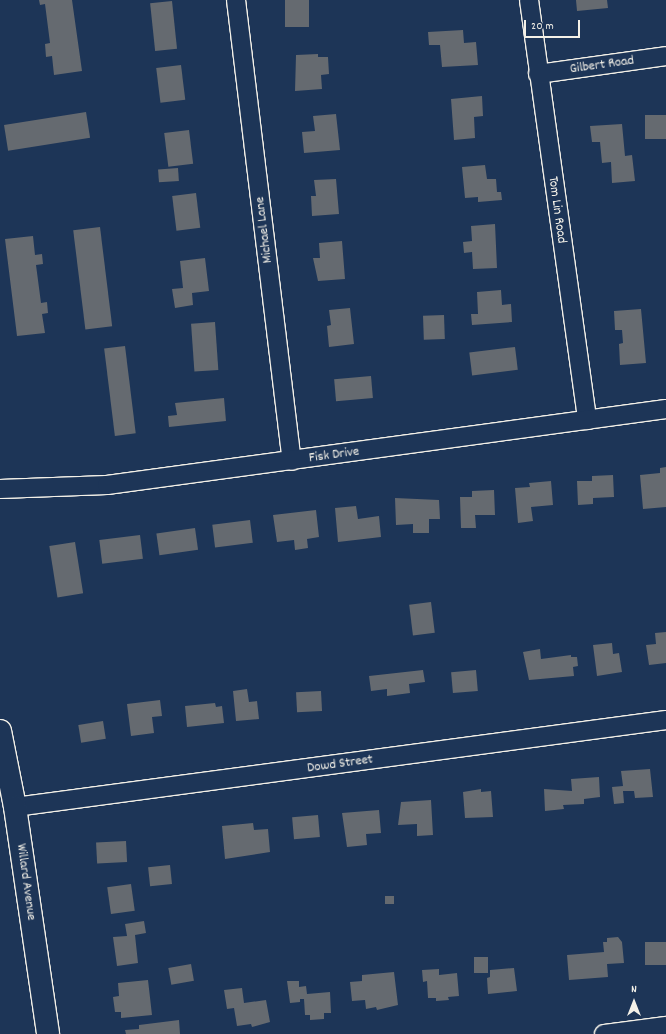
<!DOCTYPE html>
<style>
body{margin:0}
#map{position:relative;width:666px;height:1034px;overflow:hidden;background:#1d3557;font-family:Dekko,sans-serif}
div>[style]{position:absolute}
.building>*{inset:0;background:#656a70;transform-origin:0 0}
.roads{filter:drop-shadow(1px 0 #f4f1e8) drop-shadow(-1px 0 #f4f1e8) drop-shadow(0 1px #f4f1e8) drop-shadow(0 -1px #f4f1e8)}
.street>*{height:18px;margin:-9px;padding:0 9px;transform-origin:9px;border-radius:9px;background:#1d3557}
.secondary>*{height:22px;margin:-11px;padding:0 11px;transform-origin:11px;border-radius:11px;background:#1d3557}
span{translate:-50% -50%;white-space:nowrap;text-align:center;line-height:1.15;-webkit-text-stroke:4px #1d3557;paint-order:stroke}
.street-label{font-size:14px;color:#f4f1e8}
.north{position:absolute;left:614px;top:982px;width:40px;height:40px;-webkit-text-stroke:3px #1d3557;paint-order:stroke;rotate:0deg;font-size:11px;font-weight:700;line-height:16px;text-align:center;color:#f4f1e8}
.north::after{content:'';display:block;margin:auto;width:14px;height:18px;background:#f4f1e8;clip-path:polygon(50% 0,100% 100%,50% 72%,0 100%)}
.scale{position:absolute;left:524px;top:20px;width:56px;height:18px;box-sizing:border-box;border:2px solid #f4f1e8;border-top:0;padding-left:5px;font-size:12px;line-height:14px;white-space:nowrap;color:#f4f1e8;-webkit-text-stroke:3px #1d3557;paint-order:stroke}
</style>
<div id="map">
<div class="building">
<i style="clip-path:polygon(39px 0,72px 0,82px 71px,54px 75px,52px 56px,46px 57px,45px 44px,50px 43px,45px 4px,40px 5px)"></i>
<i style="left:285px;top:0;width:24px;height:27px"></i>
<i style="clip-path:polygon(576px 0,607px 0,608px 8px,577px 11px)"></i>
<i style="left:172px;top:1px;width:48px;height:22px;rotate:84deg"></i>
<i style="clip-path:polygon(463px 30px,464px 43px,476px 42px,478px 65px,442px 67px,440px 45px,429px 45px,428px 32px)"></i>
<i style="clip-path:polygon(318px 54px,318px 57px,328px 57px,329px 74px,321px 75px,322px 89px,295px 91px,296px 55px)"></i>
<i style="left:181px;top:65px;width:35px;height:25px;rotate:83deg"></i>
<i style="clip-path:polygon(482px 96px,483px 116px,474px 117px,475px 138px,454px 140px,451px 99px)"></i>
<i style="left:86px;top:112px;width:26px;height:83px;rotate:81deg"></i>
<i style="clip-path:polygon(336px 114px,340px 150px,304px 153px,302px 132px,315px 131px,313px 116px)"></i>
<i style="left:666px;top:115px;width:24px;height:21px;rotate:90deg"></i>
<i style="clip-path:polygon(622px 124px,625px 156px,632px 155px,635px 181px,612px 183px,611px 162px,602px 163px,600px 142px,592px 142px,590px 126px)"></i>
<i style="left:189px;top:130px;width:34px;height:25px;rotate:83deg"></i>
<i style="clip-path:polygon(485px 165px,487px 179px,496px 179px,497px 192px,501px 192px,502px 200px,478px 202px,478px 197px,465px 198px,462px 167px)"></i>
<i style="left:178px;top:168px;width:13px;height:20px;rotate:86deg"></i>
<i style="clip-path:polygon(336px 179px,339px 214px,312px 216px,311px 196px,316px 196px,314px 180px)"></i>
<i style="left:196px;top:193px;width:35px;height:24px;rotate:83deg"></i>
<i style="clip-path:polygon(495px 224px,497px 268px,473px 269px,472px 252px,464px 253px,463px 242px,472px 241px,471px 226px)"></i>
<i style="left:100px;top:227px;width:100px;height:27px;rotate:83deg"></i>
<i style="clip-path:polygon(33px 236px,35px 255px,42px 254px,43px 264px,36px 265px,41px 303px,47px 302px,48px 313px,42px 314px,45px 333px,17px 336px,5px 239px)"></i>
<i style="clip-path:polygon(342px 241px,345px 279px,318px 281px,313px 258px,320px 258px,319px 243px)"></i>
<i style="clip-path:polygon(205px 258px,209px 291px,192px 293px,193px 305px,175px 308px,172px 289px,183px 288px,180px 261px)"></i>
<i style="clip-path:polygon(501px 290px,502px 305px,511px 304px,512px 322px,472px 325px,471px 314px,478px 314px,477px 292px)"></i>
<i style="clip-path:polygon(350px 308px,354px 344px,329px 347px,327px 326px,331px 325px,329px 310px)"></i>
<i style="clip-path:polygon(641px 309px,646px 363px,620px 365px,619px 344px,623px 343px,622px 330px,615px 330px,614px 311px)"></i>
<i style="left:444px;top:315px;width:24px;height:21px;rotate:88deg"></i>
<i style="left:215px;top:322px;width:48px;height:24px;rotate:86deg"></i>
<i style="left:125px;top:346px;width:88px;height:21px;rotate:83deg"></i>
<i style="left:515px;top:347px;width:23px;height:46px;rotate:83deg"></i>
<i style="left:371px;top:376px;width:22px;height:37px;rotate:85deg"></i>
<i style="clip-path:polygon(224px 398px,226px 421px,169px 427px,168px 416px,177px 415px,175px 403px)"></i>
<i style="clip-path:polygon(666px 467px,666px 507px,643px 509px,640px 475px,660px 473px,660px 468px)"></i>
<i style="clip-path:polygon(613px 475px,614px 497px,593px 498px,593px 504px,578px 505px,577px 481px,592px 481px,592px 476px)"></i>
<i style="clip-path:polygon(551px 481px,553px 505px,531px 507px,533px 521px,518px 523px,515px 488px,530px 487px,529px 483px)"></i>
<i style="clip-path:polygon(494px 490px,495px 515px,475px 515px,476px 528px,461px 528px,460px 497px,472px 497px,472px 491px)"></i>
<i style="clip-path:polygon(395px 498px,439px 500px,440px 519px,429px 519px,429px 533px,413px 533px,413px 524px,396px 525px)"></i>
<i style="clip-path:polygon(356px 506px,358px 519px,379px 516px,381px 537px,338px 542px,335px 508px)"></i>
<i style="clip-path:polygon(316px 510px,319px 537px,307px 539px,308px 548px,295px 550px,294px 540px,277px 542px,273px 515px)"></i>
<i style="left:250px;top:520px;width:23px;height:38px;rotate:83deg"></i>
<i style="left:195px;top:528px;width:22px;height:39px;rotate:82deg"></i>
<i style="left:140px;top:535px;width:24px;height:41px;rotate:83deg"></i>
<i style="left:75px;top:542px;width:52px;height:26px;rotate:81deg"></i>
<i style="left:431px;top:602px;width:31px;height:22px;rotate:83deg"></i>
<i style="clip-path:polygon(666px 632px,666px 663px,649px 665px,646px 645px,656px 644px,655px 633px)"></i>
<i style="clip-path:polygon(612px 643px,613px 654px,619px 653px,622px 672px,597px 676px,593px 645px)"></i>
<i style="clip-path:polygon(540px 649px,541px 659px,571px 655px,571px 657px,577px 657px,578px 666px,573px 667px,574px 676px,529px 680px,523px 652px)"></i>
<i style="clip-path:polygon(423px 670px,425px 682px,409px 684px,410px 693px,387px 696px,387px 689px,371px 691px,369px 676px)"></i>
<i style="left:476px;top:670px;width:21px;height:25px;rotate:85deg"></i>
<i style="clip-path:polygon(247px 689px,249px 702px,257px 701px,259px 719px,236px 721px,233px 691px)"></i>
<i style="left:321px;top:691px;width:20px;height:25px;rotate:87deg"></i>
<i style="clip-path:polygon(160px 700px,162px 716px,152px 717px,154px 733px,131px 736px,127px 704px)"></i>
<i style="clip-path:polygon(215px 703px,216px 707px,222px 706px,224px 723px,187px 727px,185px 706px)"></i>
<i style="left:103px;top:721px;width:18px;height:25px;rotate:81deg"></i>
<i style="clip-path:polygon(650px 769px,653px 797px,635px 798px,634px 791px,623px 791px,624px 803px,614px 804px,612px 787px,623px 786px,621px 771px)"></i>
<i style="clip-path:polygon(599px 777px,600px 797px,584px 799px,584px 804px,563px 805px,564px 809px,545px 811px,544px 789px,572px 791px,571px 779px)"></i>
<i style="clip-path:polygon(481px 789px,481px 792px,491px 791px,493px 817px,465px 818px,463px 792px)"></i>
<i style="clip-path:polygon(431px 800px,433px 835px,417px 836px,417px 824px,398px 825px,401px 802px)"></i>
<i style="clip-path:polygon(379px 810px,381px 833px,366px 834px,367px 845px,347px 847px,342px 813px)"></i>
<i style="left:318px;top:815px;width:22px;height:26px;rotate:85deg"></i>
<i style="clip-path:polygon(253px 823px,254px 830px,268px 829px,270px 852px,225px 859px,222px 826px)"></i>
<i style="left:126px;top:841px;width:21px;height:30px;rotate:87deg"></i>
<i style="left:170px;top:865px;width:19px;height:22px;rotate:84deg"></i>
<i style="left:131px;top:884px;width:27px;height:24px;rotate:82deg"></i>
<i style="left:385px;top:896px;width:9px;height:8px"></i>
<i style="clip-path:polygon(144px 921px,146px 933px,135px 935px,138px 963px,117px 966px,113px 937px,127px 936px,125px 924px)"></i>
<i style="clip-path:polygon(618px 937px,622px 942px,624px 963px,607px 964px,608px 977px,569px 980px,567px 955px,604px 952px,603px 942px,607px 942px,607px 938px)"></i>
<i style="left:666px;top:942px;width:23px;height:21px;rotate:90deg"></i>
<i style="left:474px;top:957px;width:14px;height:16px"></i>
<i style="left:191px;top:964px;width:17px;height:23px;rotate:80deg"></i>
<i style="clip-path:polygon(514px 968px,517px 991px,488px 994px,487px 978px,490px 977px,490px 970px)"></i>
<i style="clip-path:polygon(439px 969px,439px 975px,457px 973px,459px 996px,448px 997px,449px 1000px,436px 1001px,436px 998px,428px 998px,427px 981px,423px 982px,422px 970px)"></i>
<i style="clip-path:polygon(394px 972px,398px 1005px,377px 1010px,376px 1007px,366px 1009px,365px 1000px,352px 1001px,350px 982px,362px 981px,362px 975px)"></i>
<i style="clip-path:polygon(148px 980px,152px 1015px,121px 1018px,121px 1012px,115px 1012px,113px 997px,119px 996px,118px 983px)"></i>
<i style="clip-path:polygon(287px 981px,299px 981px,299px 987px,306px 986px,307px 994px,330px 992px,331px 1013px,324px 1013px,324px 1019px,310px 1020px,310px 1015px,305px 1015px,304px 999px,300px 999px,300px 1002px,290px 1003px)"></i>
<i style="clip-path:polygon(242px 988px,244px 1003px,266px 1000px,270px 1022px,252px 1027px,251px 1024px,237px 1026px,234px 1008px,227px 1009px,224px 990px)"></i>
<i style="clip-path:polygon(179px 1020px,180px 1034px,126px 1034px,125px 1030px,139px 1029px,139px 1025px)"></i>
</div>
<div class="roads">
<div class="street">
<i style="left:236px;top:0;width:464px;rotate:83.1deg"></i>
<i style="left:529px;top:0;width:424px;rotate:82.1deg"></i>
<i style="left:538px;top:74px;width:129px;rotate:-8deg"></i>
<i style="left:0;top:489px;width:107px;rotate:-2.1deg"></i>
<i style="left:107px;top:485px;width:564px;rotate:-7.74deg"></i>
<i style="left:15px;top:807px;width:657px;rotate:-7.61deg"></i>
<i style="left:604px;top:1034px;width:63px;rotate:-7.4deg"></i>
</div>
<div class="secondary">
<i style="left:0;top:731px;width:77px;rotate:78.8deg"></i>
<i style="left:15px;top:807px;width:229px;rotate:81.7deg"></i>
</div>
</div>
<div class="street-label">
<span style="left:602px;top:65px;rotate:-8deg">Gilbert Road</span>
<span style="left:557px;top:210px;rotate:82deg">Tom Lin Road</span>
<span style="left:264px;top:230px;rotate:-97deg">Michael Lane</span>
<span style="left:334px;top:455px;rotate:-8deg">Fisk Drive</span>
<span style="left:340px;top:764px;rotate:-8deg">Dowd Street</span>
<span style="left:26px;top:882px;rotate:82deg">Willard Avenue</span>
</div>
<div class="north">N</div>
<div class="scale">20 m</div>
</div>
